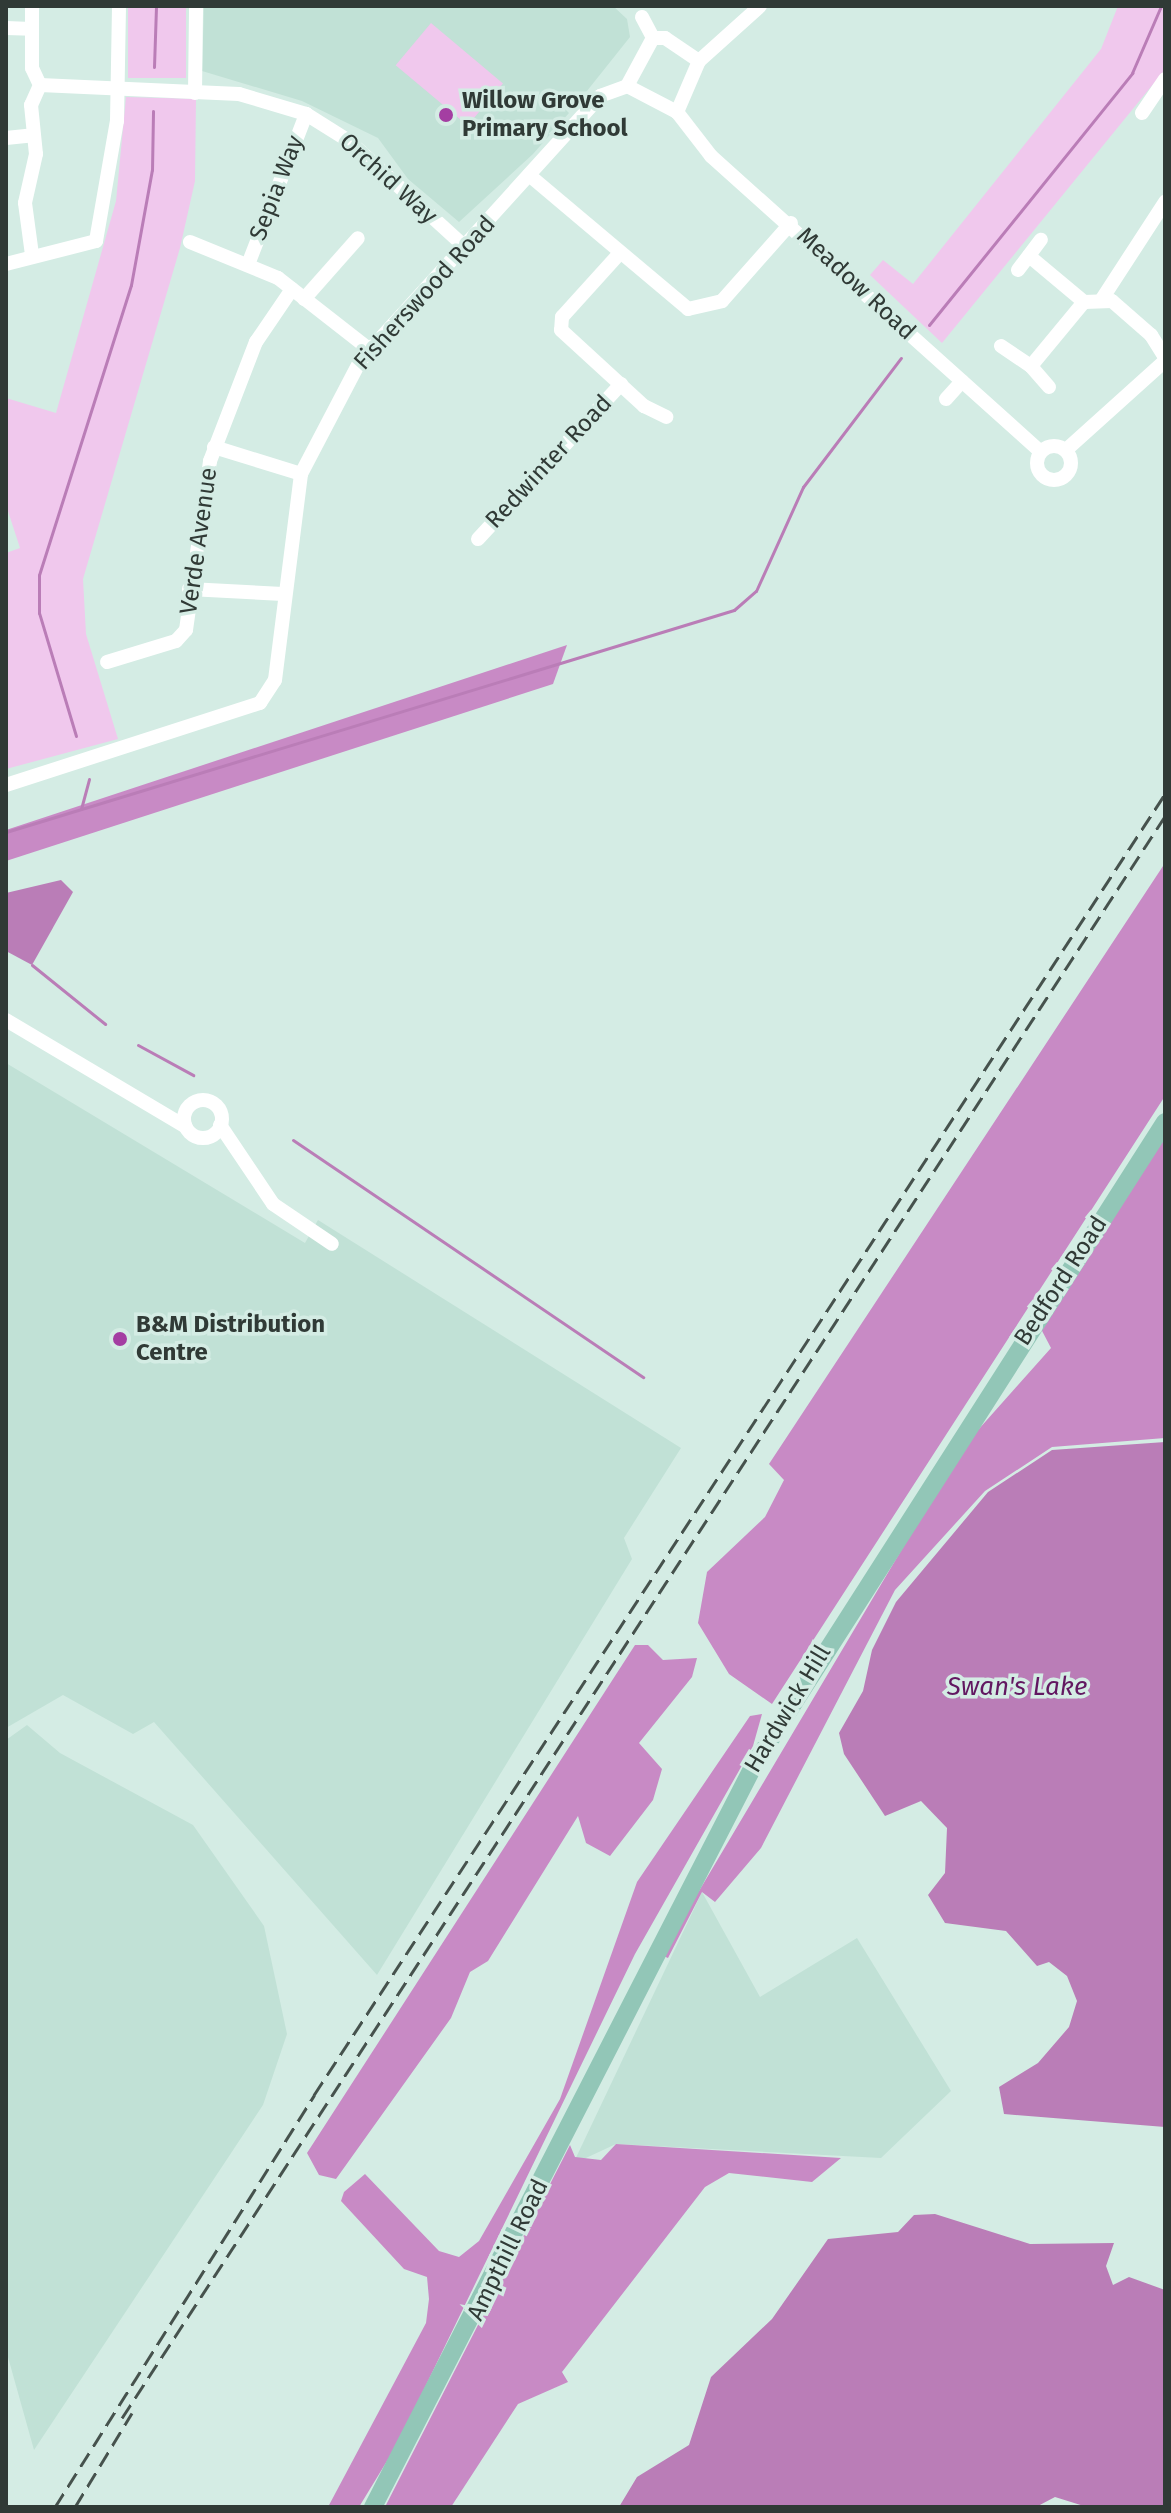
<!DOCTYPE html>
<style>
body{margin:0}
#map{position:relative;width:1171px;height:2513px;overflow:hidden;background:#d4ece4;font-family:"Fira Sans",sans-serif}
div>[style]{position:absolute}
.built>*{inset:0;background:#c1e1d6}
.green>*{inset:0;background:#f0c8ed;transform-origin:0 0}
.forest>*{inset:0;background:#c88ac5}
.water>*{inset:0;background:#ba7db7}
.stream>*{height:3px;margin:-1.5px;padding:0 1.5px;transform-origin:1.5px;border-radius:1.5px;background:#ba7db7}
.minor>*{height:14px;margin:-7px;padding:0 7px;transform-origin:7px;border-radius:7px;background:#fff}
.minor>.ring{margin:-7px;padding:0;box-sizing:content-box;background:none;border:14px solid #fff;border-radius:50%}
.major>*{height:18px;margin:-9px;padding:0 9px;transform-origin:9px;border-radius:9px;background:#92c6b7}
.rail>*{height:3px;margin-top:-1.5px;transform-origin:0;background:repeating-linear-gradient(90deg,#46524d 0 16px,transparent 0 24px)}
.dots>*{width:22px;height:22px;translate:-50% -50%;box-sizing:border-box;border:4px solid #d4ece4;border-radius:50%}
span{translate:-50% -50%;white-space:nowrap;text-align:center;line-height:1.15;-webkit-text-stroke:7px #d4ece4;paint-order:stroke}
.poi-label{font-size:24px;color:#303a36;font-weight:700}
.left{translate:0 -50%;text-align:left}
.street-label{font-size:24px;color:#303a36}
.water-label{font-size:26px;color:#621861;font-style:italic}
.frame{position:absolute;inset:0;border:8px solid #303a36;pointer-events:none}
</style>
<div id="map">
<div class="built">
<i style="clip-path:polygon(204px 6px,613px 6px,627px 19px,630px 37px,575px 106px,567px 98px,560px 104px,569px 113px,533px 154px,459px 222px,408px 179px,378px 138px,302px 101px,202px 71px)"></i>
<i style="clip-path:polygon(6px 1063px,305px 1243px,318px 1220px,681px 1448px,624px 1538px,632px 1559px,377px 1975px,154px 1722px,133px 1734px,63px 1695px,6px 1728px)"></i>
<i style="clip-path:polygon(27px 1725px,60px 1753px,193px 1825px,264px 1926px,287px 2034px,263px 2105px,34px 2450px,6px 2350px,6px 1740px)"></i>
<i style="clip-path:polygon(702px 1892px,760px 1997px,857px 1938px,951px 2091px,881px 2158px,616px 2144px,573px 2164px)"></i>
</div>
<div class="green">
<i style="left:128px;top:6px;width:58px;height:72px"></i>
<i style="clip-path:polygon(1118px 6px,1165px 6px,1163px 72px,942px 343px,870px 275px,883px 260px,913px 284px,1101px 49px)"></i>
<i style="left:431px;top:23px;width:94px;height:55px;rotate:40deg"></i>
<i style="clip-path:polygon(126px 97px,196px 99px,195px 181px,180px 248px,83px 579px,86px 634px,118px 739px,6px 769px,6px 553px,20px 548px,6px 505px,6px 398px,56px 413px,116px 201px)"></i>
</div>
<div class="forest">
<i style="clip-path:polygon(567px 645px,553px 684px,6px 861px,6px 830px)"></i>
<i style="clip-path:polygon(1165px 863px,1165px 1096px,772px 1704px,729px 1674px,698px 1623px,707px 1572px,765px 1517px,784px 1480px,769px 1464px)"></i>
<i style="clip-path:polygon(1165px 1137px,1165px 1438px,1052px 1447px,985px 1491px,895px 1590px,761px 1848px,715px 1902px,702px 1892px,668px 1958px,661px 1955px,962px 1448px,1051px 1348px,1040px 1327px)"></i>
<i style="clip-path:polygon(635px 1645px,648px 1645px,663px 1660px,697px 1658px,692px 1677px,639px 1743px,662px 1769px,653px 1800px,610px 1856px,586px 1843px,578px 1816px,488px 1961px,470px 1972px,451px 2018px,336px 2179px,319px 2175px,307px 2153px)"></i>
<i style="clip-path:polygon(762px 1714px,753px 1746px,635px 1954px,398px 2443px,359px 2507px,328px 2507px,426px 2323px,429px 2299px,427px 2277px,404px 2269px,341px 2201px,344px 2192px,365px 2174px,439px 2251px,459px 2257px,479px 2241px,560px 2099px,637px 1882px,750px 1716px)"></i>
<i style="clip-path:polygon(616px 2144px,841px 2158px,812px 2182px,729px 2173px,705px 2187px,562px 2372px,568px 2382px,518px 2404px,451px 2507px,385px 2507px,570px 2145px,575px 2157px,601px 2160px)"></i>
</div>
<div class="water">
<i style="clip-path:polygon(61px 880px,73px 892px,32px 965px,6px 951px,6px 893px)"></i>
<i style="clip-path:polygon(1165px 1442px,1165px 2127px,1004px 2114px,999px 2087px,1038px 2063px,1069px 2027px,1077px 2001px,1067px 1976px,1049px 1962px,1037px 1966px,1006px 1931px,945px 1923px,928px 1895px,945px 1873px,947px 1828px,921px 1801px,885px 1816px,844px 1754px,839px 1733px,863px 1691px,872px 1650px,896px 1602px,988px 1492px,1052px 1450px)"></i>
<i style="clip-path:polygon(935px 2214px,1030px 2244px,1114px 2243px,1106px 2266px,1113px 2285px,1129px 2277px,1165px 2290px,1165px 2507px,1087px 2507px,1055px 2497px,1036px 2507px,619px 2507px,637px 2477px,689px 2445px,711px 2377px,772px 2319px,828px 2239px,898px 2232px,914px 2215px)"></i>
</div>
<div class="stream">
<i style="left:154px;top:67px;width:61px;rotate:-88.1deg"></i>
<i style="left:929px;top:325px;width:324px;rotate:-51.1deg"></i>
<i style="left:1132px;top:73px;width:73px;rotate:-66.6deg"></i>
<i style="left:76px;top:736px;width:128px;rotate:-106.7deg"></i>
<i style="left:39px;top:613px;width:38px;rotate:-90deg"></i>
<i style="left:39px;top:575px;width:304px;rotate:-72.4deg"></i>
<i style="left:131px;top:285px;width:117px;rotate:-79.7deg"></i>
<i style="left:152px;top:170px;width:59px;rotate:-89deg"></i>
<i style="left:81px;top:809px;width:31px;rotate:-75deg"></i>
<i style="left:6px;top:832px;width:761px;rotate:-16.96deg"></i>
<i style="left:734px;top:610px;width:29px;rotate:-41deg"></i>
<i style="left:756px;top:591px;width:114px;rotate:-65.7deg"></i>
<i style="left:803px;top:487px;width:162px;rotate:-52.8deg"></i>
<i style="left:32px;top:965px;width:94px;rotate:38.9deg"></i>
<i style="left:138px;top:1045px;width:63px;rotate:28.6deg"></i>
<i style="left:293px;top:1140px;width:423px;rotate:34.1deg"></i>
</div>
<div class="minor">
<i style="left:32px;top:6px;width:62px;rotate:90deg"></i>
<i style="left:32px;top:68px;width:19px;rotate:65deg"></i>
<i style="left:40px;top:85px;width:22px;rotate:114deg"></i>
<i style="left:31px;top:105px;width:49px;rotate:84.2deg"></i>
<i style="left:36px;top:154px;width:50px;rotate:102.7deg"></i>
<i style="left:25px;top:203px;width:52px;rotate:82.3deg"></i>
<i style="left:642px;top:17px;width:24px;rotate:62deg"></i>
<i style="left:6px;top:28px;width:25px;rotate:2deg"></i>
<i style="left:653px;top:38px;width:12px"></i>
<i style="left:665px;top:38px;width:41px;rotate:34.1deg"></i>
<i style="left:699px;top:61px;width:56px;rotate:113.3deg"></i>
<i style="left:677px;top:112px;width:56px;rotate:-152.5deg"></i>
<i style="left:627px;top:86px;width:55px;rotate:-61.6deg"></i>
<i style="left:699px;top:61px;width:82px;rotate:-42deg"></i>
<i style="left:40px;top:85px;width:199px;rotate:2.6deg"></i>
<i style="left:239px;top:94px;width:70px;rotate:16.6deg"></i>
<i style="left:306px;top:114px;width:51px;rotate:32.1deg"></i>
<i style="left:349px;top:141px;width:157px;rotate:42.4deg"></i>
<i style="left:195px;top:93px;width:87px;rotate:-89.3deg"></i>
<i style="left:677px;top:112px;width:56px;rotate:52.3deg"></i>
<i style="left:711px;top:156px;width:443px;rotate:41.9deg"></i>
<i style="left:1142px;top:113px;width:41px;rotate:-55.9deg"></i>
<i style="left:6px;top:138px;width:27px;rotate:-6deg"></i>
<i style="left:529px;top:175px;width:208px;rotate:40.1deg"></i>
<i style="left:688px;top:309px;width:35px;rotate:-13deg"></i>
<i style="left:722px;top:301px;width:104px;rotate:-48.5deg"></i>
<i style="left:190px;top:242px;width:95px;rotate:22.2deg"></i>
<i style="left:278px;top:278px;width:117px;rotate:38deg"></i>
<i style="left:619px;top:254px;width:85px;rotate:132.1deg"></i>
<i style="left:562px;top:317px;width:13px;rotate:94deg"></i>
<i style="left:561px;top:330px;width:113px;rotate:42.5deg"></i>
<i style="left:644px;top:406px;width:25px;rotate:26deg"></i>
<i style="left:1029px;top:256px;width:72px;rotate:39.9deg"></i>
<i style="left:249px;top:262px;width:159px;rotate:-68.9deg"></i>
<i style="left:6px;top:264px;width:93px;rotate:-14.3deg"></i>
<i style="left:96px;top:241px;width:122px;rotate:-80.1deg"></i>
<i style="left:117px;top:121px;width:113px;rotate:-89deg"></i>
<i style="left:1018px;top:270px;width:38px;rotate:-53deg"></i>
<i style="left:304px;top:299px;width:81px;rotate:-48.5deg"></i>
<i style="left:1102px;top:299px;width:116px;rotate:-57deg"></i>
<i style="left:1001px;top:346px;width:36px;rotate:34deg"></i>
<i style="left:1049px;top:387px;width:28px;rotate:-131deg"></i>
<i style="left:1031px;top:366px;width:83px;rotate:-50.4deg"></i>
<i style="left:1084px;top:302px;width:28px;rotate:-2deg"></i>
<i style="left:1112px;top:301px;width:52px;rotate:41.1deg"></i>
<i style="left:1151px;top:335px;width:26px;rotate:58deg"></i>
<i style="left:946px;top:399px;width:24px;rotate:-48deg"></i>
<i class="ring" style="left:1037px;top:446px;width:20px;height:20px"></i>
<i style="left:214px;top:447px;width:91px;rotate:17.2deg"></i>
<i style="left:1066px;top:450px;width:133px;rotate:-42deg"></i>
<i style="left:478px;top:539px;width:211px;rotate:-47.3deg"></i>
<i style="left:189px;top:589px;width:94px;rotate:3deg"></i>
<i style="left:107px;top:662px;width:72px;rotate:-16.9deg"></i>
<i style="left:176px;top:641px;width:15px;rotate:-48deg"></i>
<i style="left:186px;top:630px;width:171px;rotate:-81.9deg"></i>
<i style="left:210px;top:461px;width:128px;rotate:-68.9deg"></i>
<i style="left:256px;top:342px;width:64px;rotate:-55.8deg"></i>
<i style="left:6px;top:785px;width:267px;rotate:-17.9deg"></i>
<i style="left:260px;top:703px;width:27px;rotate:-57deg"></i>
<i style="left:275px;top:680px;width:208px;rotate:-82.8deg"></i>
<i style="left:301px;top:474px;width:127px;rotate:-62.4deg"></i>
<i style="left:360px;top:361px;width:358px;rotate:-47.8deg"></i>
<i style="left:600px;top:96px;width:29px;rotate:-20deg"></i>
<i style="left:6px;top:1020px;width:209px;rotate:30.7deg"></i>
<i class="ring" style="left:184px;top:1100px;width:24px;height:24px"></i>
<i style="left:220px;top:1125px;width:95px;rotate:56.1deg"></i>
<i style="left:273px;top:1204px;width:71px;rotate:34.1deg"></i>
</div>
<div class="major">
<i style="left:373px;top:2507px;width:834px;rotate:-62.82deg"></i>
<i style="left:754px;top:1765px;width:763px;rotate:-57.41deg"></i>
</div>
<div class="rail">
<i style="left:122px;top:2418px;width:1912px;rotate:-56.93deg"></i>
<i style="left:55px;top:2507px;width:487px;rotate:-57.8deg"></i>
<i style="left:314px;top:2095px;width:1555px;rotate:-56.81deg"></i>
<i style="left:75px;top:2507px;width:110px;rotate:-58.8deg"></i>
</div>
<div class="dots">
<i style="left:446px;top:115px;background:#a43ea2"></i>
<i style="left:120px;top:1339px;background:#a43ea2"></i>
</div>
<div class="poi-label">
<span class="left" style="left:462px;top:115px">Willow Grove<br>Primary School</span>
<span class="left" style="left:136px;top:1339px">B&amp;M Distribution<br>Centre</span>
</div>
<div class="street-label">
<span style="left:388px;top:179px;rotate:42deg">Orchid Way</span>
<span style="left:277px;top:188px;rotate:-69deg">Sepia Way</span>
<span style="left:856px;top:284px;rotate:43deg">Meadow Road</span>
<span style="left:425px;top:293px;rotate:-48deg">Fisherswood Road</span>
<span style="left:549px;top:462px;rotate:-47deg">Redwinter Road</span>
<span style="left:199px;top:541px;rotate:-82deg">Verde Avenue</span>
<span style="left:1061px;top:1281px;rotate:-57deg">Bedford Road</span>
<span style="left:788px;top:1709px;rotate:-59deg">Hardwick Hill</span>
<span style="left:508px;top:2250px;rotate:-64deg">Ampthill Road</span>
</div>
<div class="water-label">
<span style="left:1017px;top:1687px">Swan's Lake</span>
</div>
<div class="frame"></div>
</div>
